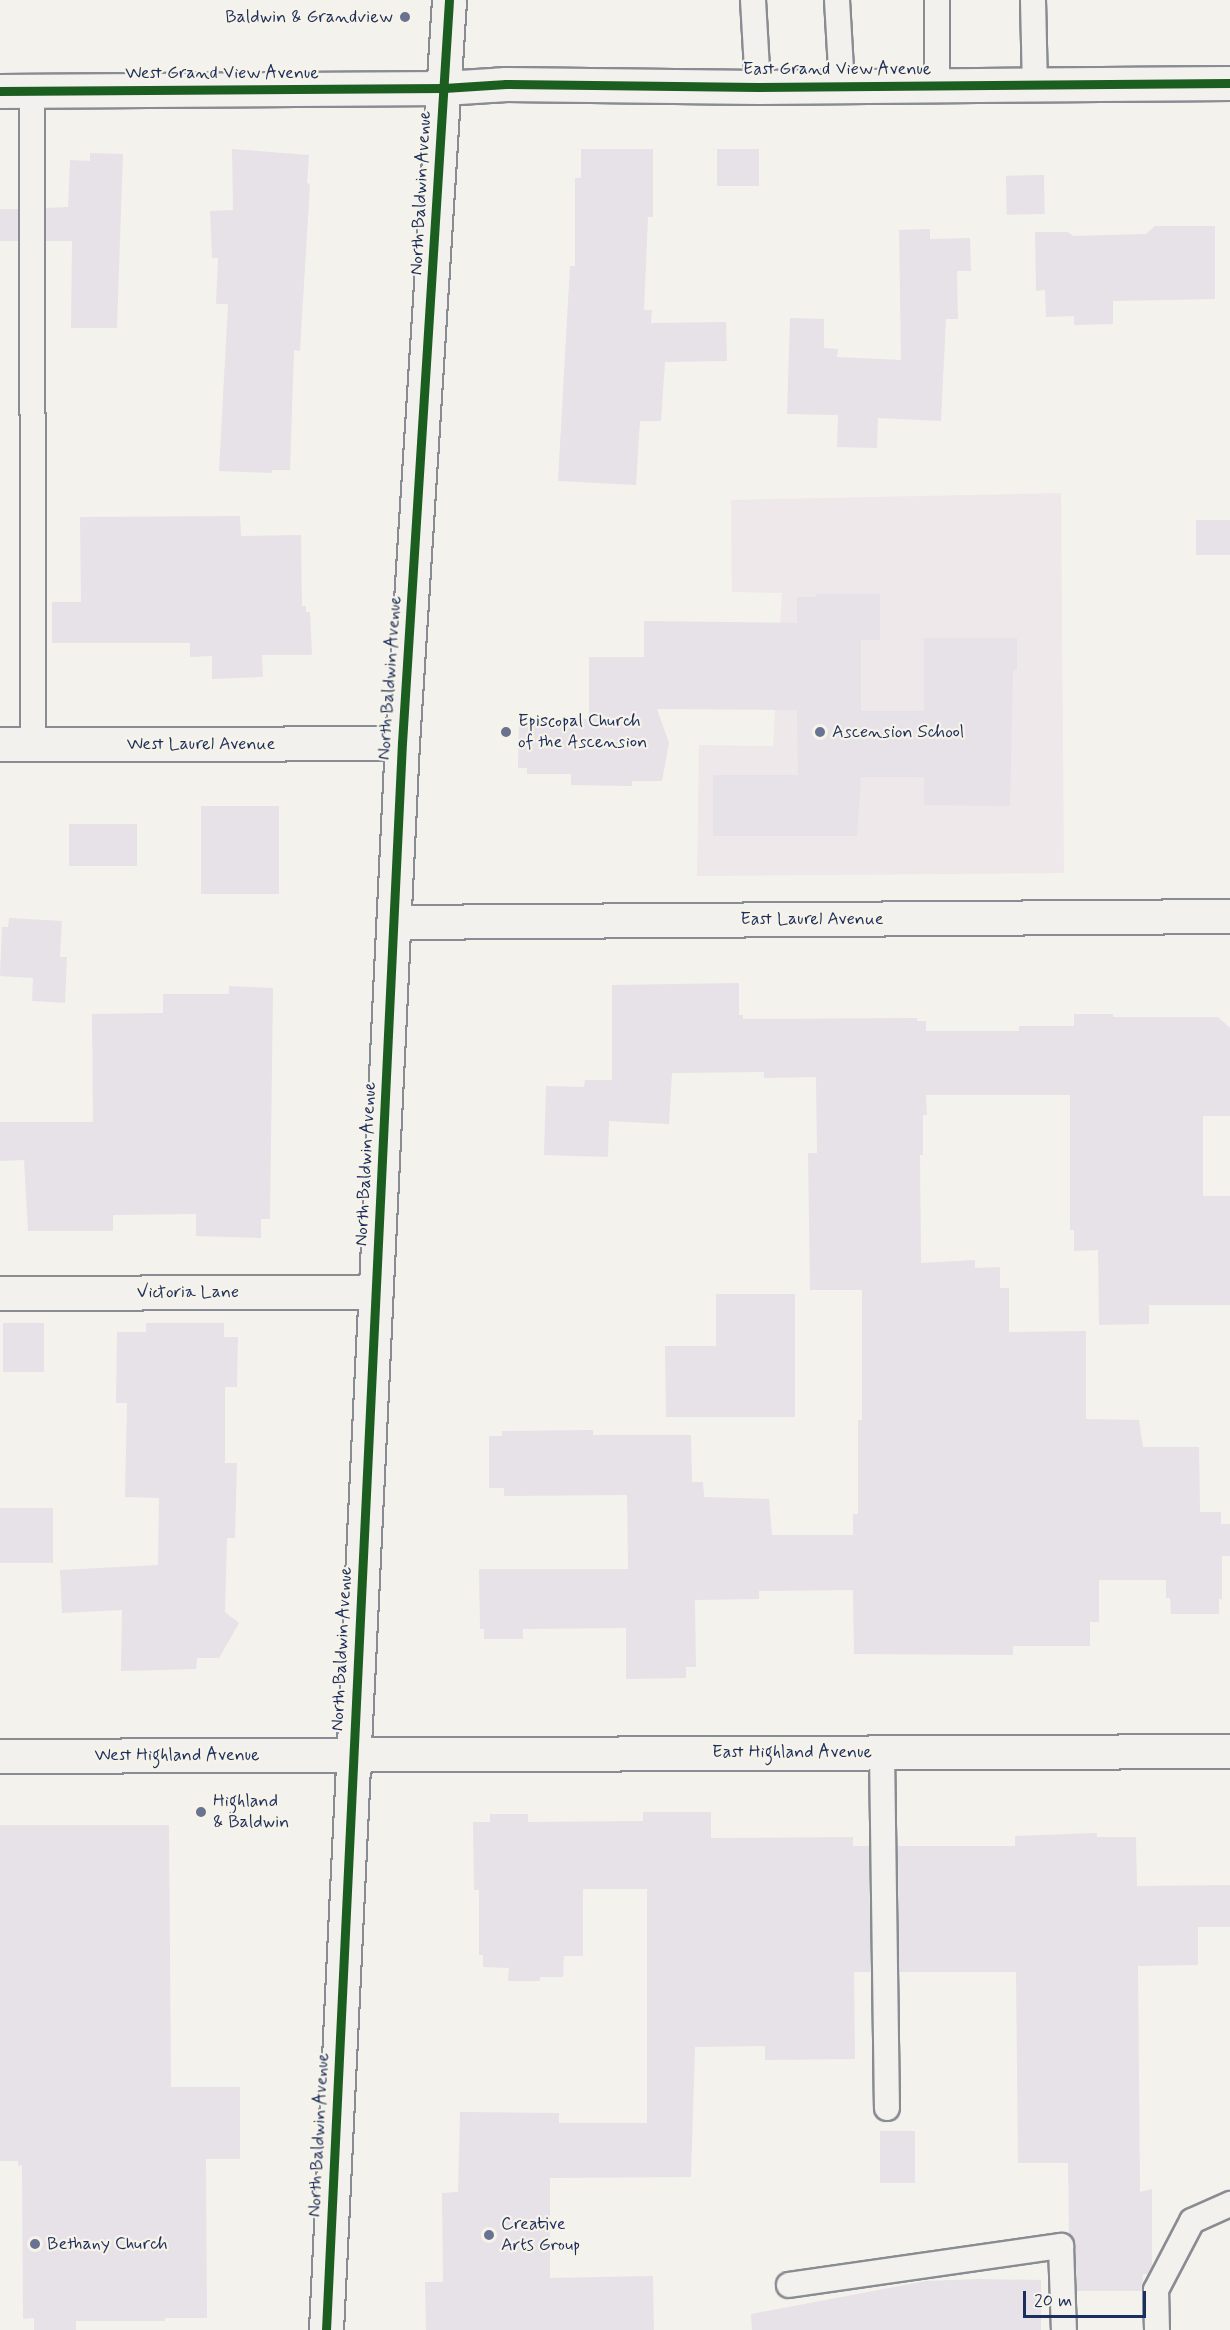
<!DOCTYPE html>
<style>
body{margin:0}
#map{position:relative;width:1230px;height:2330px;overflow:hidden;background:#f4f2ec;font-family:Mynerve,sans-serif}
div>[style]{position:absolute}
.built>*{inset:0;background:#eee8ea}
.building>*{inset:0;background:#e7e1e8;transform-origin:0 0}
.roads{filter:drop-shadow(2px 0 #898c92) drop-shadow(-2px 0 #898c92) drop-shadow(0 2px #898c92) drop-shadow(0 -2px #898c92)}
.lane>*{height:24px;margin:-12px;padding:0 12px;transform-origin:12px;border-radius:12px;background:#f2f1ed}
.street>*{height:33px;margin:-16.5px;padding:0 16.5px;transform-origin:16.5px;border-radius:16.5px;background:#f2f1ed}
.secondary>*{height:33px;margin:-16.5px;padding:0 16.5px;transform-origin:16.5px;border-radius:16.5px;background:#f2f1ed}
.cycleway>*{height:9px;margin:-4.5px;padding:0 4.5px;transform-origin:4.5px;border-radius:4.5px;background:#1b5e20}
.dots>*{width:16px;height:16px;translate:-50% -50%;box-sizing:border-box;border:3px solid #f7f3e8;border-radius:50%}
span{translate:-50% -50%;white-space:nowrap;text-align:center;line-height:1.15;-webkit-text-stroke:4.5px #f7f3e8;paint-order:stroke}
.poi-label{font-size:18px;color:#1b2f5e}
.right{translate:-100% -50%;text-align:right}
.left{translate:0 -50%;text-align:left}
.street-label{font-size:18px;color:#1b2f5e}
.scale{position:absolute;left:1023px;top:2291px;width:123px;height:27px;box-sizing:border-box;border:3px solid #1b2f5e;border-top:0;padding-left:8px;font-size:18px;line-height:21px;white-space:nowrap;color:#1b2f5e;-webkit-text-stroke:4px #f7f3e8;paint-order:stroke}
</style>
<div id="map">
<div class="built">
<i style="clip-path:polygon(1061px 493px,1064px 873px,697px 876px,699px 745px,773px 746px,782px 593px,732px 592px,731px 500px)"></i>
</div>
<div class="building">
<i style="clip-path:polygon(232px 149px,309px 155px,307px 183px,310px 184px,300px 351px,294px 350px,290px 470px,272px 470px,272px 473px,219px 471px,228px 304px,216px 304px,218px 258px,212px 258px,210px 211px,233px 210px)"></i>
<i style="clip-path:polygon(581px 149px,653px 149px,653px 217px,648px 217px,644px 310px,652px 310px,651px 323px,726px 322px,727px 361px,665px 362px,661px 421px,640px 421px,636px 485px,558px 481px,570px 266px,575px 266px,575px 178px,581px 178px)"></i>
<i style="left:759px;top:149px;width:37px;height:42px;rotate:90deg"></i>
<i style="clip-path:polygon(90px 153px,123px 154px,117px 328px,71px 328px,72px 241px,46px 241px,46px 208px,68px 207px,70px 160px,90px 161px)"></i>
<i style="left:1044px;top:175px;width:39px;height:38px;rotate:89deg"></i>
<i style="left:0;top:209px;width:18px;height:32px"></i>
<i style="clip-path:polygon(1155px 226px,1215px 226px,1215px 299px,1113px 301px,1113px 324px,1074px 325px,1074px 316px,1046px 317px,1045px 290px,1036px 291px,1035px 232px,1068px 232px,1073px 236px,1146px 234px)"></i>
<i style="clip-path:polygon(930px 229px,930px 239px,970px 238px,971px 271px,957px 271px,958px 319px,946px 319px,941px 421px,878px 418px,877px 448px,837px 447px,838px 415px,787px 414px,790px 318px,824px 319px,824px 348px,838px 349px,837px 357px,901px 360px,899px 230px)"></i>
<i style="clip-path:polygon(240px 516px,241px 536px,301px 535px,302px 606px,306px 606px,306px 612px,310px 612px,312px 655px,262px 655px,263px 677px,212px 679px,212px 656px,190px 657px,190px 643px,52px 643px,52px 602px,81px 602px,80px 517px)"></i>
<i style="left:1230px;top:520px;width:35px;height:34px;rotate:90deg"></i>
<i style="clip-path:polygon(816px 594px,880px 594px,880px 640px,861px 640px,861px 711px,924px 711px,924px 638px,1017px 638px,1017px 670px,1013px 670px,1010px 806px,924px 805px,924px 777px,861px 777px,857px 836px,713px 836px,713px 775px,798px 775px,797px 710px,657px 709px,669px 743px,662px 781px,632px 781px,632px 786px,571px 785px,571px 774px,527px 774px,527px 768px,518px 768px,519px 719px,589px 719px,589px 657px,644px 657px,644px 621px,797px 623px,797px 597px,816px 597px)"></i>
<i style="left:201px;top:806px;width:78px;height:88px"></i>
<i style="left:69px;top:824px;width:68px;height:42px"></i>
<i style="clip-path:polygon(9px 918px,62px 921px,60px 957px,67px 957px,65px 1003px,32px 1001px,33px 978px,0 976px,2px 927px,8px 927px)"></i>
<i style="clip-path:polygon(739px 983px,739px 1015px,743px 1015px,743px 1019px,917px 1018px,917px 1021px,926px 1021px,926px 1031px,1019px 1031px,1019px 1026px,1074px 1026px,1074px 1014px,1113px 1014px,1113px 1017px,1218px 1017px,1230px 1028px,1230px 1116px,1203px 1116px,1203px 1196px,1230px 1196px,1230px 1305px,1149px 1305px,1149px 1324px,1099px 1325px,1098px 1250px,1074px 1251px,1074px 1230px,1070px 1230px,1070px 1095px,926px 1095px,927px 1115px,923px 1115px,923px 1155px,920px 1155px,921px 1263px,975px 1260px,975px 1268px,1000px 1267px,1000px 1288px,1009px 1288px,1009px 1332px,1086px 1331px,1086px 1419px,1139px 1420px,1143px 1447px,1199px 1447px,1200px 1512px,1221px 1512px,1221px 1524px,1230px 1524px,1230px 1556px,1222px 1556px,1222px 1599px,1219px 1599px,1219px 1614px,1171px 1614px,1170px 1598px,1166px 1598px,1166px 1580px,1099px 1580px,1099px 1622px,1090px 1622px,1090px 1646px,1013px 1646px,1013px 1655px,854px 1654px,853px 1590px,759px 1591px,759px 1599px,695px 1600px,696px 1667px,686px 1667px,686px 1678px,626px 1679px,626px 1628px,523px 1629px,523px 1639px,484px 1639px,484px 1629px,480px 1629px,479px 1569px,628px 1569px,627px 1495px,504px 1496px,504px 1488px,489px 1488px,489px 1436px,502px 1436px,502px 1431px,593px 1430px,593px 1435px,691px 1435px,692px 1482px,703px 1482px,704px 1497px,769px 1499px,772px 1535px,853px 1535px,853px 1514px,858px 1514px,858px 1420px,862px 1420px,862px 1290px,810px 1290px,808px 1153px,817px 1153px,816px 1077px,764px 1078px,764px 1072px,672px 1073px,669px 1124px,609px 1121px,608px 1157px,544px 1155px,546px 1086px,584px 1087px,585px 1080px,612px 1080px,612px 985px)"></i>
<i style="clip-path:polygon(229px 986px,273px 988px,270px 1219px,261px 1219px,261px 1238px,196px 1236px,196px 1214px,113px 1215px,113px 1231px,28px 1231px,24px 1160px,0 1161px,0 1122px,93px 1122px,92px 1014px,163px 1013px,163px 994px,229px 994px)"></i>
<i style="clip-path:polygon(716px 1294px,795px 1294px,795px 1417px,666px 1417px,665px 1346px,716px 1346px)"></i>
<i style="left:3px;top:1323px;width:41px;height:49px"></i>
<i style="clip-path:polygon(146px 1323px,224px 1323px,224px 1337px,238px 1337px,237px 1387px,225px 1387px,225px 1463px,237px 1463px,235px 1538px,227px 1538px,225px 1612px,239px 1623px,219px 1658px,197px 1658px,196px 1669px,121px 1671px,122px 1610px,62px 1613px,60px 1570px,158px 1565px,159px 1498px,125px 1497px,127px 1403px,116px 1403px,117px 1332px,146px 1332px)"></i>
<i style="left:0;top:1508px;width:53px;height:55px"></i>
<i style="clip-path:polygon(643px 1812px,711px 1812px,711px 1838px,853px 1837px,853px 1846px,869px 1846px,871px 1972px,854px 1972px,855px 2059px,765px 2060px,765px 2046px,695px 2047px,691px 2177px,550px 2178px,550px 2278px,653px 2276px,654px 2330px,426px 2330px,425px 2282px,443px 2282px,442px 2193px,458px 2192px,460px 2112px,559px 2113px,559px 2123px,647px 2123px,647px 1889px,583px 1889px,583px 1956px,564px 1956px,563px 1977px,540px 1977px,540px 1981px,508px 1981px,509px 1968px,483px 1967px,483px 1955px,479px 1955px,479px 1890px,474px 1890px,473px 1822px,490px 1822px,490px 1814px,528px 1814px,528px 1822px,643px 1821px)"></i>
<i style="clip-path:polygon(0 1825px,169px 1825px,171px 2087px,240px 2087px,240px 2159px,206px 2159px,207px 2318px,165px 2318px,165px 2321px,76px 2321px,76px 2330px,34px 2330px,34px 2318px,23px 2319px,22px 2165px,18px 2166px,18px 2161px,0 2161px)"></i>
<i style="clip-path:polygon(1097px 1833px,1097px 1837px,1136px 1837px,1137px 1886px,1230px 1885px,1230px 1927px,1198px 1927px,1198px 1965px,1138px 1966px,1140px 2192px,1152px 2189px,1152px 2266px,1148px 2274px,1143px 2274px,1142px 2291px,1077px 2291px,1075px 2245px,1069px 2235px,1068px 2163px,1018px 2163px,1016px 1972px,899px 1972px,898px 1846px,1015px 1846px,1015px 1836px)"></i>
<i style="left:880px;top:2131px;width:35px;height:52px"></i>
<i style="clip-path:polygon(978px 2279px,1041px 2280px,1041px 2330px,752px 2330px,751px 2314px,926px 2281px)"></i>
</div>
<div class="roads">
<div class="lane">
<i style="left:753px;top:0;width:87px;rotate:86.7deg"></i>
<i style="left:837px;top:0;width:86px;rotate:86.7deg"></i>
<i style="left:937px;top:0;width:85px;rotate:90deg"></i>
<i style="left:1033px;top:0;width:85px;rotate:88.7deg"></i>
<i style="left:32px;top:91px;width:652px;rotate:89.91deg"></i>
<i style="left:882px;top:1752px;width:356px;rotate:89.2deg"></i>
<i style="left:789px;top:2285px;width:275px;rotate:-8.2deg"></i>
<i style="left:1061px;top:2246px;width:84px;rotate:88deg"></i>
<i style="left:1157px;top:2330px;width:40px;rotate:-91.4deg"></i>
<i style="left:1156px;top:2290px;width:78px;rotate:-62.4deg"></i>
<i style="left:1192px;top:2221px;width:42px;rotate:-24.1deg"></i>
</div>
<div class="street">
<i style="left:444px;top:88px;width:62px;rotate:-3.7deg"></i>
<i style="left:506px;top:84px;width:252px;rotate:0.7deg"></i>
<i style="left:758px;top:87px;width:472px;rotate:-0.5deg"></i>
<i style="left:0;top:744px;width:402px;rotate:-0.1deg"></i>
<i style="left:395px;top:922px;width:835px;rotate:-0.41deg"></i>
<i style="left:0;top:1293px;width:376px;rotate:-0.2deg"></i>
<i style="left:0;top:1756px;width:1230px;rotate:-0.23deg"></i>
</div>
<div class="secondary">
<i style="left:0;top:91px;width:444px;rotate:-0.4deg"></i>
<i style="left:326px;top:2330px;width:1589px;rotate:-87.26deg"></i>
<i style="left:402px;top:743px;width:744px;rotate:-86.38deg"></i>
</div>
</div>
<div class="cycleway">
<i style="left:0;top:91px;width:444px;rotate:-0.4deg"></i>
<i style="left:444px;top:88px;width:62px;rotate:-3.7deg"></i>
<i style="left:506px;top:84px;width:252px;rotate:0.7deg"></i>
<i style="left:758px;top:87px;width:472px;rotate:-0.5deg"></i>
<i style="left:326px;top:2330px;width:1589px;rotate:-87.26deg"></i>
<i style="left:402px;top:743px;width:744px;rotate:-86.38deg"></i>
</div>
<div class="dots">
<i style="left:405px;top:17px;background:#677390"></i>
<i style="left:506px;top:732px;background:#677390"></i>
<i style="left:820px;top:732px;background:#677390"></i>
<i style="left:201px;top:1812px;background:#677390"></i>
<i style="left:489px;top:2235px;background:#677390"></i>
<i style="left:35px;top:2244px;background:#677390"></i>
</div>
<div class="poi-label">
<span class="right" style="left:393px;top:17px">Baldwin &amp; Grandview</span>
<span class="left" style="left:518px;top:732px">Episcopal Church<br>of the Ascension</span>
<span class="left" style="left:832px;top:732px">Ascension School</span>
<span class="left" style="left:213px;top:1812px">Highland<br>&amp; Baldwin</span>
<span class="left" style="left:501px;top:2235px">Creative<br>Arts Group</span>
<span class="left" style="left:47px;top:2244px">Bethany Church</span>
</div>
<div class="street-label">
<span style="left:837px;top:69px">East Grand View Avenue</span>
<span style="left:222px;top:73px">West Grand View Avenue</span>
<span style="left:421px;top:193px;rotate:-87deg">North Baldwin Avenue</span>
<span style="left:390px;top:678px;rotate:-86deg">North Baldwin Avenue</span>
<span style="left:201px;top:744px">West Laurel Avenue</span>
<span style="left:812px;top:919px">East Laurel Avenue</span>
<span style="left:366px;top:1164px;rotate:-87deg">North Baldwin Avenue</span>
<span style="left:188px;top:1292px">Victoria Lane</span>
<span style="left:342px;top:1649px;rotate:-87deg">North Baldwin Avenue</span>
<span style="left:792px;top:1752px">East Highland Avenue</span>
<span style="left:177px;top:1755px">West Highland Avenue</span>
<span style="left:319px;top:2135px;rotate:-87deg">North Baldwin Avenue</span>
</div>
<div class="scale">20 m</div>
</div>
